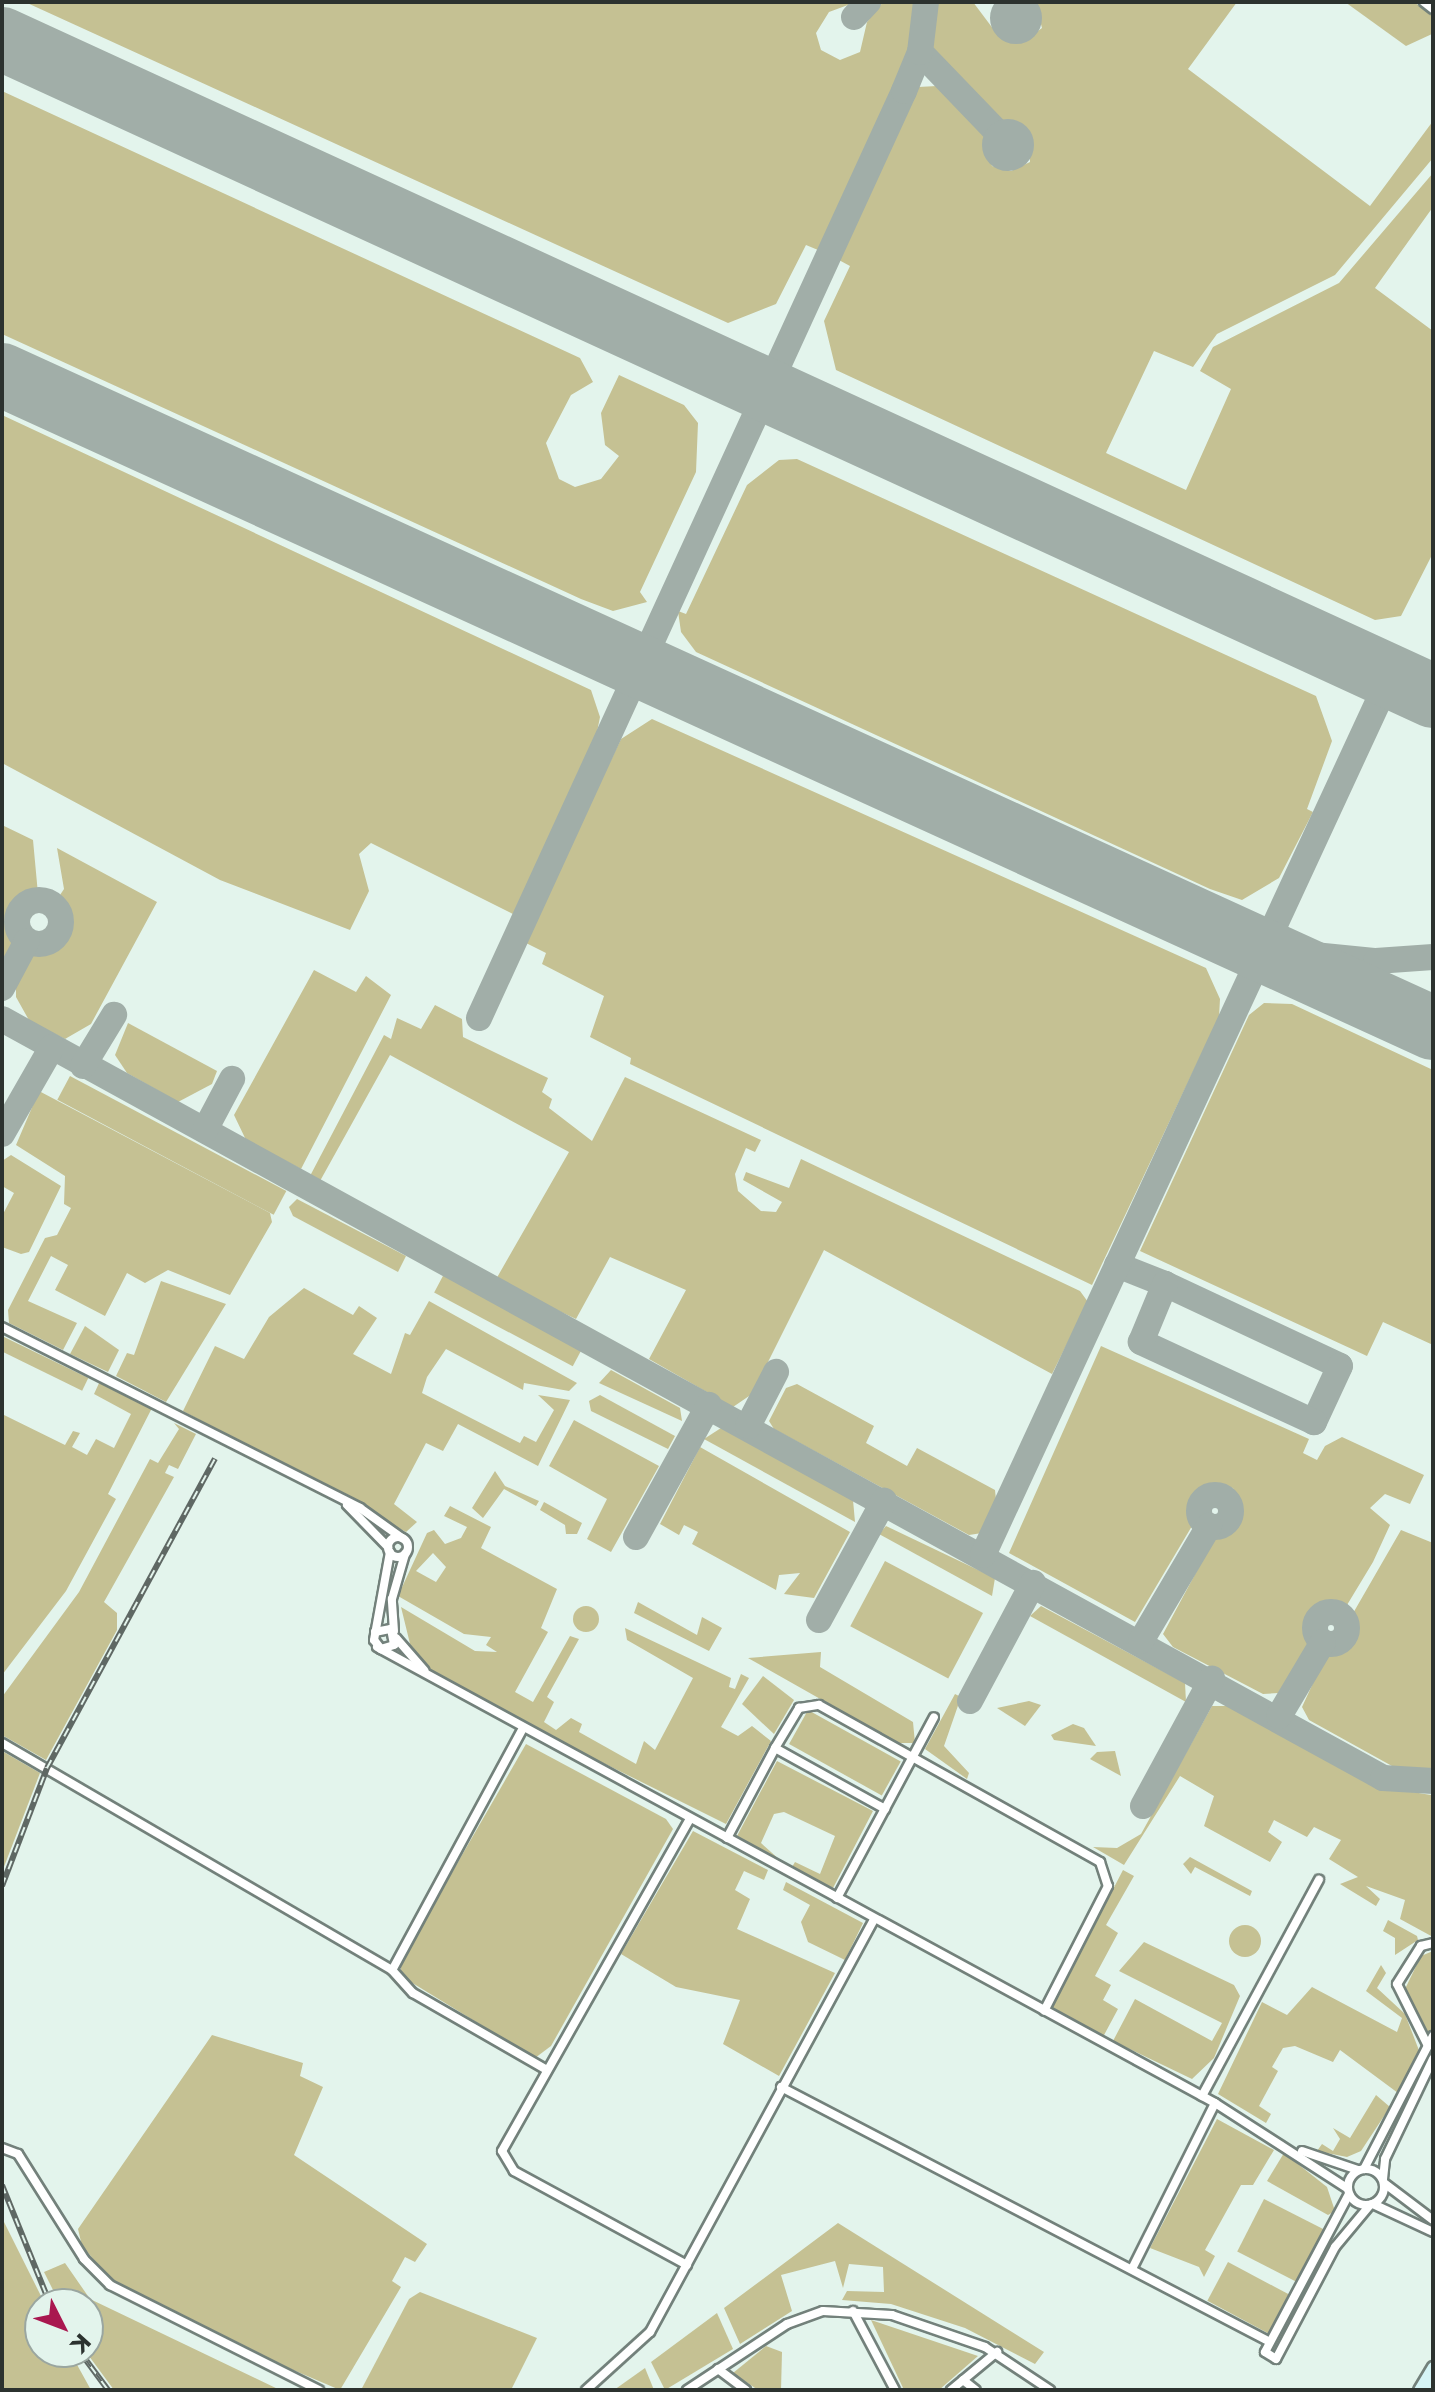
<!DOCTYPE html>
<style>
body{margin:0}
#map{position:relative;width:1435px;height:2392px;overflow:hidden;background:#e3f4ec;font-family:"DejaVu Sans",sans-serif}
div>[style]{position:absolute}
.green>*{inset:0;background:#c5c193;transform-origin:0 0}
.round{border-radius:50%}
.taxiway>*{height:26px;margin:-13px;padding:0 13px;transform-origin:13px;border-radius:13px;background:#a1aea8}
.taxiway>.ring{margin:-13px;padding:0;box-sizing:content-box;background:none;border:26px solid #a1aea8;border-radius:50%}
.runway>*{height:64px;margin:-32px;padding:0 32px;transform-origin:32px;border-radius:32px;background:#a1aea8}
.roads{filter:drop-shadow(2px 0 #73817b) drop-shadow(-2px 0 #73817b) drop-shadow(0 2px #73817b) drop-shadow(0 -2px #73817b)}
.street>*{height:8px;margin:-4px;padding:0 4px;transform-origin:4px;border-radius:4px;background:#fff}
.street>.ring{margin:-4px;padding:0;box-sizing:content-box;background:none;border:8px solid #fff;border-radius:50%}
.secondary>*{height:11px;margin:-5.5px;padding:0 5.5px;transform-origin:5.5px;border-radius:5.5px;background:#d5f4f6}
.rail>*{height:6px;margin-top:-3px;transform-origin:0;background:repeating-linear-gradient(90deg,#e3f4ec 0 9px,#5f6864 0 18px);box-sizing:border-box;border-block:2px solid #5f6864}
span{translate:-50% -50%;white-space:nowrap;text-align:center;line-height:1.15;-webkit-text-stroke:7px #e3f4ec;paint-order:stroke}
.frame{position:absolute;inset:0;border:4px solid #2c322f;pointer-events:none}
.north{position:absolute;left:24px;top:2288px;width:80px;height:80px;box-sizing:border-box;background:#e3f4ec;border:2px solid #9aa6a0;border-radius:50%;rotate:132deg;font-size:22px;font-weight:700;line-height:32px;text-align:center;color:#2c322f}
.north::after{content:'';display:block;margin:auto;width:28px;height:36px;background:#a9174f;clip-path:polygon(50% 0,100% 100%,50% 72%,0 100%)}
</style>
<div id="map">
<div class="green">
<i style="clip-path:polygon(25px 2px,856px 2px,829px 12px,816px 33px,821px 50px,840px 60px,860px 52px,867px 22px,883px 2px,913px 2px,914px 20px,904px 66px,818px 250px,806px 245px,776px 304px,728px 323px)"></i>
<i style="clip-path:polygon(973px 2px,997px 34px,1021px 43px,1042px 28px,1035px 2px,1237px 2px,1188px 69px,1370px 206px,1433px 121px,1433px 158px,1335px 275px,1217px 334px,1193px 367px,1154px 351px,1106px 453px,1186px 490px,1231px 389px,1200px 371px,1213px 347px,1339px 283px,1433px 173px,1433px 207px,1375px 288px,1433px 331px,1433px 553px,1401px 616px,1375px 620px,836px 370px,824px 321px,850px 266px,837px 259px,918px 87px,937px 86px,983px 133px,992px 166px,1011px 171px,1030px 162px,1029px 132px,1017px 121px,1000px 120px,936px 55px,930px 38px,934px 3px)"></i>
<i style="clip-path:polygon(1345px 2px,1414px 2px,1433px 16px,1432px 34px,1406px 46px)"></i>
<i style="clip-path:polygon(2px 91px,580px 358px,593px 382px,571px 395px,546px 443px,559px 479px,575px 487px,601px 479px,619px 456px,605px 445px,601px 413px,619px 375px,684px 405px,698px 423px,696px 472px,640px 592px,647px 602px,613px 611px,581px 599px,2px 334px)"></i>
<i style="clip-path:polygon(2px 415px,591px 690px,600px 717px,595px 742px,513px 914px,371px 843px,359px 854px,369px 891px,350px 930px,220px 880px,2px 763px)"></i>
<i style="clip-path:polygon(797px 459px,1316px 696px,1332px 741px,1307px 809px,1313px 812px,1279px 878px,1242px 900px,1210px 889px,696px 652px,681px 632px,678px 611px,686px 614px,747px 485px,779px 460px)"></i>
<i style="clip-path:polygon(652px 719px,1206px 968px,1220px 999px,1219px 1017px,1092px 1285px,630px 1064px,631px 1058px,590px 1037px,604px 996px,542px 964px,546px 953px,524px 942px,621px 739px)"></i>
<i style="clip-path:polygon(2px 825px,33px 840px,38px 894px,13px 916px,18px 938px,2px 967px)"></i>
<i style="clip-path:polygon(57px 848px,157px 902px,91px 1024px,65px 1039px,30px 1022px,16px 997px,16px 979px,33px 948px,52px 945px,67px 927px,67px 911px,56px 901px,64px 889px)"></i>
<i style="clip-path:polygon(314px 970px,356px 992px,366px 976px,391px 995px,301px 1169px,246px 1140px,234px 1115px)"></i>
<i style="clip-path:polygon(1264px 1003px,1292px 1004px,1433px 1070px,1433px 1345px,1383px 1322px,1367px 1356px,1140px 1251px,1249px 1015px)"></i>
<i style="clip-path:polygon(435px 1005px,462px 1019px,463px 1037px,548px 1078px,542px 1092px,552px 1099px,549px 1108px,592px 1141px,625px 1077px,761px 1140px,755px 1152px,746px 1148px,735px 1174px,738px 1191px,761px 1211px,776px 1212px,782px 1202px,743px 1180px,746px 1172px,789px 1188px,801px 1159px,1080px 1291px,1088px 1302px,1052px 1374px,824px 1250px,752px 1394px,733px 1407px,649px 1359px,686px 1290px,610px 1257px,576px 1319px,495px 1281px,569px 1152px,390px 1055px,320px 1181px,310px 1176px,384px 1035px,391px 1039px,397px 1018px,421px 1029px)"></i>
<i style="clip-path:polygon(128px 1023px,217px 1071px,212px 1084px,178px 1102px,127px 1073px,115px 1055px)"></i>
<i style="left:70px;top:1076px;width:245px;height:27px;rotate:28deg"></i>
<i style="clip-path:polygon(39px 1091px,270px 1213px,272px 1222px,230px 1295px,168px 1270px,145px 1283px,127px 1273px,105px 1316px,55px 1290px,68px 1265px,51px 1256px,28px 1301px,77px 1323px,63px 1350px,9px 1323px,8px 1310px,45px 1238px,57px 1235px,71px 1208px,64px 1204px,65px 1176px,16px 1145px)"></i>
<i style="clip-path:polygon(11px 1155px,61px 1186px,29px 1252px,21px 1254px,2px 1247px,2px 1216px,14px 1193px,2px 1186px,2px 1161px)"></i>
<i style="clip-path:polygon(297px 1199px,406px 1256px,398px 1272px,293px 1216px,289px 1207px)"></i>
<i style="left:444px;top:1274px;width:157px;height:21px;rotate:28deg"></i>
<i style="clip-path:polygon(161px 1281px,226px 1304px,166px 1402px,116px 1376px,127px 1353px,134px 1355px)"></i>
<i style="clip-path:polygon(304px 1288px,353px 1315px,359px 1306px,377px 1318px,353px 1354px,391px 1374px,405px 1333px,410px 1335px,429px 1301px,577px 1383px,569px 1391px,524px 1383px,523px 1390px,446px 1349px,427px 1377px,422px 1393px,520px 1443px,524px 1436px,536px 1442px,554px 1410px,538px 1395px,570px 1400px,538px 1466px,458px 1424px,443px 1451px,426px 1443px,394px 1504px,417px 1522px,406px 1532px,183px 1411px,215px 1346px,244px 1359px,269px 1317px)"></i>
<i style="clip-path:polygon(85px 1326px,119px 1350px,108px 1372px,70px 1354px)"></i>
<i style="left:2px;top:1336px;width:96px;height:14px;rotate:26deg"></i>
<i style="clip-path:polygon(1101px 1346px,1309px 1439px,1303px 1453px,1317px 1460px,1325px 1446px,1342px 1437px,1424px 1475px,1410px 1504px,1385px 1494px,1370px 1508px,1390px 1525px,1373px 1562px,1347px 1605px,1331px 1602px,1305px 1622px,1309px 1647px,1278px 1693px,1263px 1694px,1173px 1647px,1163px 1634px,1215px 1537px,1240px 1515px,1233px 1488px,1214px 1485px,1196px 1496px,1192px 1526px,1135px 1622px,1009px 1553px)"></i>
<i style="clip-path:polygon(611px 1370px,680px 1408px,682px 1421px,599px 1383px)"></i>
<i style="clip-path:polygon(100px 1381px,152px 1408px,108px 1494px,116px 1499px,66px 1591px,2px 1675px,2px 1414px,65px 1445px,73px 1431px,80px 1433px,72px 1447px,87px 1455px,96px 1439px,114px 1448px,131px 1414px,94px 1394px)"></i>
<i style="clip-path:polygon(797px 1384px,874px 1426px,866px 1443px,907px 1466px,917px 1448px,995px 1490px,997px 1510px,982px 1533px,969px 1535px,774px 1429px,769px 1421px,786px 1388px)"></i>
<i style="clip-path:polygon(600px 1395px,675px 1436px,668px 1449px,591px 1411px,589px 1401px)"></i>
<i style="clip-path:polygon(574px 1420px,659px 1466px,611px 1552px,587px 1539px,607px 1499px,549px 1466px)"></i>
<i style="clip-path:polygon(174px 1423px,196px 1434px,178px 1469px,169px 1465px,165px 1473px,174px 1477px,104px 1602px,117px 1613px,117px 1630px,46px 1760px,2px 1735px,2px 1697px,79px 1592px,150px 1459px,158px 1463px,179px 1429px)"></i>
<i style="clip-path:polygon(721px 1428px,853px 1500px,855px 1522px,704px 1439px)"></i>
<i style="clip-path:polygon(700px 1447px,850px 1532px,814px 1598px,784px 1594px,800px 1573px,779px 1575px,776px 1590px,692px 1544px,698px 1532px,684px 1525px,679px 1535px,660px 1524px)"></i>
<i style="clip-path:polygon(495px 1471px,505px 1486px,539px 1501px,536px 1506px,504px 1489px,483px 1518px,472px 1508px)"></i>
<i style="clip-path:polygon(544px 1502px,582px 1523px,577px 1534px,566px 1534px,565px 1525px,540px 1510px)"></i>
<i style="clip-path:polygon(evenodd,450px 1506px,491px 1527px,481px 1548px,557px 1589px,541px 1628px,548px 1632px,515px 1692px,533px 1702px,570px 1636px,579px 1639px,547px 1697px,554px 1702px,544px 1722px,556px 1730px,571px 1718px,582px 1724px,579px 1732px,636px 1764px,644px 1741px,655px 1750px,693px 1678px,627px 1640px,625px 1628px,731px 1678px,729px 1687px,735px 1689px,741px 1674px,749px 1678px,721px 1727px,738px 1736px,752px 1726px,771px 1741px,726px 1824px,553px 1738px,426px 1668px,412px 1652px,401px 1607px,475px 1651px,497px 1652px,486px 1645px,491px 1637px,464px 1634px,398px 1596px,427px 1533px,434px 1530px,445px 1544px,461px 1538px,467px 1527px,444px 1516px,450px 1506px,433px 1553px,446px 1567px,436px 1582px,416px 1571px,433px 1553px)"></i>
<i style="clip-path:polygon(886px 1526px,995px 1578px,992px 1596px,879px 1534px)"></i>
<i style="clip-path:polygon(1401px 1530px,1433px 1543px,1433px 1770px,1392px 1766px,1309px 1720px,1302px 1707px,1326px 1655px,1354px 1635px,1352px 1615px)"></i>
<i style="left:885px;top:1561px;width:111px;height:74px;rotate:28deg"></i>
<i style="clip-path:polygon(638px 1602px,697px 1635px,702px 1617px,722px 1628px,709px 1651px,634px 1613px)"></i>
<i style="clip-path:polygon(1041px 1606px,1185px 1683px,1186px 1702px,1030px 1616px)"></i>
<i class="round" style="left:573px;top:1606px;width:26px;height:26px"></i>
<i style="clip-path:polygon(821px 1652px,820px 1667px,913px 1722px,915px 1743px,898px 1743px,748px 1658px)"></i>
<i style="clip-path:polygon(763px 1676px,794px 1700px,774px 1734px,742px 1704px)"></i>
<i style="clip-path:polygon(955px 1694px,961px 1697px,944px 1746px,969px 1773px,967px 1779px,925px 1749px)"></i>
<i style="clip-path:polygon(1029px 1701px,1041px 1705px,1025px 1726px,997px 1708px)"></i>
<i style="clip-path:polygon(1212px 1706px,1231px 1706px,1375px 1786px,1431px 1795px,1433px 1937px,1400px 1919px,1405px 1900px,1366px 1886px,1380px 1899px,1376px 1906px,1340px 1884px,1358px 1877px,1329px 1859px,1341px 1840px,1314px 1827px,1307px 1837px,1274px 1820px,1268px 1832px,1282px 1842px,1270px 1862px,1204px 1826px,1214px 1796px,1180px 1776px,1124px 1865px,1093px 1847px,1117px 1848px,1141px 1834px)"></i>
<i style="left:808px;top:1710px;width:106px;height:39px;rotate:29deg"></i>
<i style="clip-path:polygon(1073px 1724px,1084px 1728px,1096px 1746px,1054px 1740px,1051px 1735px)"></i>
<i style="clip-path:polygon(526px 1744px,666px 1819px,673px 1829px,551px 2046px,535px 2058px,401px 1976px,401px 1961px)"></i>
<i style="clip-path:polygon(2px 1751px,40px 1773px,2px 1872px)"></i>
<i style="clip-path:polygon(1115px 1751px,1121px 1776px,1090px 1759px,1097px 1752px)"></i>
<i style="clip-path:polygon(777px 1761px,873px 1811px,833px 1888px,792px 1867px,795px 1862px,820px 1874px,835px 1836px,784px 1812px,774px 1814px,761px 1843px,781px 1861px,737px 1836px)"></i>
<i style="clip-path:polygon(693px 1831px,768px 1870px,764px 1880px,744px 1871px,735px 1890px,750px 1899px,737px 1929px,835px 1973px,779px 2076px,723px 2044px,740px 2000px,676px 1987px,621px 1954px)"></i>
<i style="clip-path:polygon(1190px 1857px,1252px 1891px,1250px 1896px,1195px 1867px,1191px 1874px,1183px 1864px)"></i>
<i style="clip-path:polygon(1123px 1870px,1134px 1876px,1106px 1925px,1118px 1933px,1095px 1976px,1111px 1985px,1103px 2000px,1118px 2009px,1103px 2037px,1052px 2007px)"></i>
<i style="clip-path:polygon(786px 1882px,863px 1923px,845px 1960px,808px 1942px,801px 1922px,810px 1905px,783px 1890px)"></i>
<i style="clip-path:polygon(1388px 1920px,1417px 1936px,1418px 1940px,1395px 1955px,1395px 1938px,1383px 1931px)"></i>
<i class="round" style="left:1229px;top:1925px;width:32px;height:32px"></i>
<i style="clip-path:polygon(1144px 1942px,1234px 1985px,1240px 1996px,1214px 2058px,1192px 2079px,1113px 2041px,1135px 1999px,1212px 2041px,1222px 2023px,1119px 1971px)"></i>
<i style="clip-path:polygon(1433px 1951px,1433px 2027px,1428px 2037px,1405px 1989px,1421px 1956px)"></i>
<i style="clip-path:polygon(1381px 1965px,1386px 1973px,1377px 1988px,1405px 2014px,1420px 2053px,1398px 2093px,1340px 2050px,1333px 2062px,1295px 2046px,1283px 2048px,1272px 2067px,1278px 2071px,1259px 2106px,1271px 2114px,1266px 2123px,1218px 2094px,1262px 2002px,1287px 2015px,1312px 1987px,1397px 2032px,1402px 2018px,1366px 1991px)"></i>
<i style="clip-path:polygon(212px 2035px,303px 2063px,300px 2076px,323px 2087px,294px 2155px,427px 2244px,415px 2262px,405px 2257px,392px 2281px,401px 2287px,340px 2390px,195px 2328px,113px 2282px,82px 2246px,78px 2229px)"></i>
<i style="clip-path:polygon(1376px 2095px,1390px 2107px,1361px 2151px,1347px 2157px,1317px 2151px,1322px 2144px,1333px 2151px,1340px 2139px,1333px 2128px,1350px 2138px)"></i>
<i style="clip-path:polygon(1217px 2119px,1274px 2150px,1253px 2185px,1241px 2185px,1205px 2250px,1215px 2256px,1204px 2277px,1199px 2267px,1150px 2248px)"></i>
<i style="clip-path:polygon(1284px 2153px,1327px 2187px,1335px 2211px,1328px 2215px,1267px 2181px)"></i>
<i style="left:1264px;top:2199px;width:68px;height:59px;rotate:27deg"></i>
<i style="clip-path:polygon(2px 2218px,45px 2304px,40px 2352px,70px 2352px,91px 2390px,2px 2390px)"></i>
<i style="clip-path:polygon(838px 2223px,1044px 2352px,1035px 2364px,965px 2328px,891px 2304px,842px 2300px,847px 2291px,884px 2292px,883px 2267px,849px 2264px,843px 2288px,835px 2261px,781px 2275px,792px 2311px,740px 2344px,724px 2308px)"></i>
<i style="left:1228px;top:2262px;width:72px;height:44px;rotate:28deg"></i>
<i style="clip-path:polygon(65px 2263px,90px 2299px,280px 2390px,114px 2390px,86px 2352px,88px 2304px,60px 2304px,44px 2272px)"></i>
<i style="clip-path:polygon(420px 2292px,537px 2338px,511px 2390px,361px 2390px,409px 2299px)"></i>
<i style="clip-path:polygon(717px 2313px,733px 2349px,665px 2390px,651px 2362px)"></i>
<i style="clip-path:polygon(871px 2320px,978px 2356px,939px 2390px,904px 2390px)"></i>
<i style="clip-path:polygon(766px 2346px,782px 2352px,781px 2390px,758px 2390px,733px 2373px)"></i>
<i style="clip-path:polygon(645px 2368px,654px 2390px,614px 2390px)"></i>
</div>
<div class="taxiway">
<i class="ring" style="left:1003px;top:5px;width:0;height:0"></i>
<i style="left:854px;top:17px;width:21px;rotate:-47deg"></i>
<i style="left:920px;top:52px;width:115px;rotate:46.1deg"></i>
<i class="ring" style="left:995px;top:132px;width:0;height:0"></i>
<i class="ring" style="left:17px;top:900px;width:18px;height:18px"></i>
<i style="left:1263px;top:950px;width:114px;rotate:5.6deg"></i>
<i style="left:1376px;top:961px;width:57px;rotate:-4deg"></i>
<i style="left:2px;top:988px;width:53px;rotate:-62deg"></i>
<i style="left:479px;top:1018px;width:1020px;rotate:-65.37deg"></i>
<i style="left:904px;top:91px;width:42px;rotate:-67.7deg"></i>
<i style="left:920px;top:52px;width:50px;rotate:-83.2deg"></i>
<i style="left:2px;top:1019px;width:1576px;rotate:28.79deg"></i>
<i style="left:1383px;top:1778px;width:50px;rotate:3.4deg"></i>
<i style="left:83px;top:1066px;width:60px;rotate:-58.7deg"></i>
<i style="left:205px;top:1130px;width:58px;rotate:-62.1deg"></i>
<i style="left:2px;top:1134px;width:100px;rotate:-60.1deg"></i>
<i style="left:1117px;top:1265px;width:52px;rotate:21.6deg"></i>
<i style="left:1165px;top:1284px;width:193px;rotate:25.1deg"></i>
<i style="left:1340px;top:1366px;width:62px;rotate:114.9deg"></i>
<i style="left:1314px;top:1422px;width:191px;rotate:-155.2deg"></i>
<i style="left:1141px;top:1342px;width:63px;rotate:-67.5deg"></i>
<i style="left:748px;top:1426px;width:61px;rotate:-62.6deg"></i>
<i class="ring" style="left:1199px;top:1495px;width:6px;height:6px"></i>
<i style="left:636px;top:1537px;width:151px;rotate:-61.1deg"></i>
<i style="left:983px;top:1555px;width:969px;rotate:-65.15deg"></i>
<i class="ring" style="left:1315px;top:1612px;width:6px;height:6px"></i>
<i style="left:819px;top:1620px;width:136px;rotate:-61.4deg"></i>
<i style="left:1141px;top:1641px;width:134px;rotate:-59.4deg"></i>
<i style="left:970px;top:1701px;width:134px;rotate:-61.9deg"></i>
<i style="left:1279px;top:1716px;width:86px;rotate:-59.3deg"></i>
<i style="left:1143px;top:1806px;width:145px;rotate:-61.5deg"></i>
</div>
<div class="runway">
<i style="left:2px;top:39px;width:1575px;rotate:24.66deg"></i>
<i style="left:2px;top:375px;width:1573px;rotate:24.53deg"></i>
</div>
<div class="roads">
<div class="street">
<i style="left:1424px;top:2px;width:11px;rotate:38deg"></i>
<i style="left:2px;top:1327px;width:401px;rotate:26.8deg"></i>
<i style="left:360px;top:1508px;width:52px;rotate:35.5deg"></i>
<i style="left:347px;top:1505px;width:59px;rotate:45.7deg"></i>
<i class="ring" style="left:388px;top:1537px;width:12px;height:12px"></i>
<i style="left:394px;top:1631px;width:32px;rotate:-94deg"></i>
<i style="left:392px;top:1599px;width:47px;rotate:-73.9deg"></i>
<i style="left:375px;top:1632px;width:16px;rotate:-11deg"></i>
<i style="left:391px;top:1629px;width:16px;rotate:79deg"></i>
<i style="left:394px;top:1645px;width:14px;rotate:163deg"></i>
<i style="left:381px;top:1649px;width:11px;rotate:-128deg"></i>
<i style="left:374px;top:1640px;width:89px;rotate:-79.7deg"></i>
<i style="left:396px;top:1638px;width:43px;rotate:48.8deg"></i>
<i style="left:377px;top:1647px;width:954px;rotate:28.55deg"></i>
<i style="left:1215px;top:2103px;width:157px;rotate:32.8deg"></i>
<i style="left:522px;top:1730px;width:273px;rotate:118.4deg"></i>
<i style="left:392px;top:1970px;width:31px;rotate:48deg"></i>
<i style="left:413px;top:1993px;width:152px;rotate:29.9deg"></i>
<i style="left:2px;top:1743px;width:451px;rotate:30.2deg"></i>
<i style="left:775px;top:1748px;width:47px;rotate:-59deg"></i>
<i style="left:799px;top:1708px;width:20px;rotate:-9deg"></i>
<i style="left:819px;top:1705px;width:322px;rotate:29.2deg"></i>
<i style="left:1100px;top:1862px;width:25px;rotate:72deg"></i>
<i style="left:1108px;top:1886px;width:140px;rotate:117.1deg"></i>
<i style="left:727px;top:1838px;width:102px;rotate:-61.9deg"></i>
<i style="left:775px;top:1748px;width:126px;rotate:29deg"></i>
<i style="left:837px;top:1898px;width:205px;rotate:-61.8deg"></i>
<i style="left:1428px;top:2046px;width:69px;rotate:-116.6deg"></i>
<i style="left:1397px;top:1984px;width:45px;rotate:-57.7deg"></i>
<i style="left:1421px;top:1946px;width:12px;rotate:-14deg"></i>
<i style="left:781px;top:2087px;width:551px;rotate:27.54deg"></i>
<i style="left:1202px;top:2096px;width:246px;rotate:-61.6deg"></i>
<i style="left:2px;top:2148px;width:17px;rotate:21deg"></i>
<i style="left:18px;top:2154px;width:124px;rotate:57.8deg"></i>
<i style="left:84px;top:2259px;width:37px;rotate:45deg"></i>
<i style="left:110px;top:2285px;width:234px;rotate:26.7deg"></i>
<i style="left:1302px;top:2151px;width:59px;rotate:18.7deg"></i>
<i class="ring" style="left:1348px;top:2169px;width:28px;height:28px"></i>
<i style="left:1364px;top:2169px;width:150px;rotate:-62.6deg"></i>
<i style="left:1383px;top:2179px;width:20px;rotate:-84deg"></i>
<i style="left:1385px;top:2159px;width:111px;rotate:-64.4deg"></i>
<i style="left:1384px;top:2183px;width:61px;rotate:37.1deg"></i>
<i style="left:1349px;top:2194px;width:179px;rotate:118deg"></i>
<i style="left:1265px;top:2352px;width:13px;rotate:32deg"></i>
<i style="left:1276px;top:2359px;width:127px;rotate:-62.2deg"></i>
<i style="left:1335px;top:2247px;width:55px;rotate:-50.2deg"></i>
<i style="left:1373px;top:2204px;width:66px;rotate:25deg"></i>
<i style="left:687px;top:2265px;width:197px;rotate:-151.5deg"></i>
<i style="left:514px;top:2171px;width:23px;rotate:-121deg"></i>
<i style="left:502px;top:2151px;width:382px;rotate:-60.5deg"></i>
<i style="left:1133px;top:2267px;width:183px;rotate:-63.4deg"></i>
<i style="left:853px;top:2311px;width:89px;rotate:62deg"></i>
<i style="left:718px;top:2369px;width:35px;rotate:37deg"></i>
<i style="left:963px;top:2380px;width:16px;rotate:38deg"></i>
<i style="left:586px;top:2390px;width:86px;rotate:-42.2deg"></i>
<i style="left:650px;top:2332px;width:469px;rotate:-61.5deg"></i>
<i style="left:687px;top:2390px;width:120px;rotate:-33.4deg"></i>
<i style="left:787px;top:2324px;width:38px;rotate:-20deg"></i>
<i style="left:823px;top:2311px;width:69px;rotate:3.3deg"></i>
<i style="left:892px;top:2315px;width:98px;rotate:19deg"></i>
<i style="left:985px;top:2347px;width:78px;rotate:33.5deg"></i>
<i style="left:951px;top:2390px;width:60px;rotate:-39.6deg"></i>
</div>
<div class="secondary">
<i style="left:1419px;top:2390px;width:27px;rotate:-59deg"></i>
<i style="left:1429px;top:2390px;width:7px;rotate:-56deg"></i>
</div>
</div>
<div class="rail">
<i style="left:2px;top:1886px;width:126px;rotate:-69.1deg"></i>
<i style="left:47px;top:1768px;width:352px;rotate:-61.5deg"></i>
<i style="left:2px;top:2185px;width:128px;rotate:68deg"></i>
<i style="left:80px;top:2352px;width:47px;rotate:53.6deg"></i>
</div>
<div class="frame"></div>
<div class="north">K</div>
</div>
